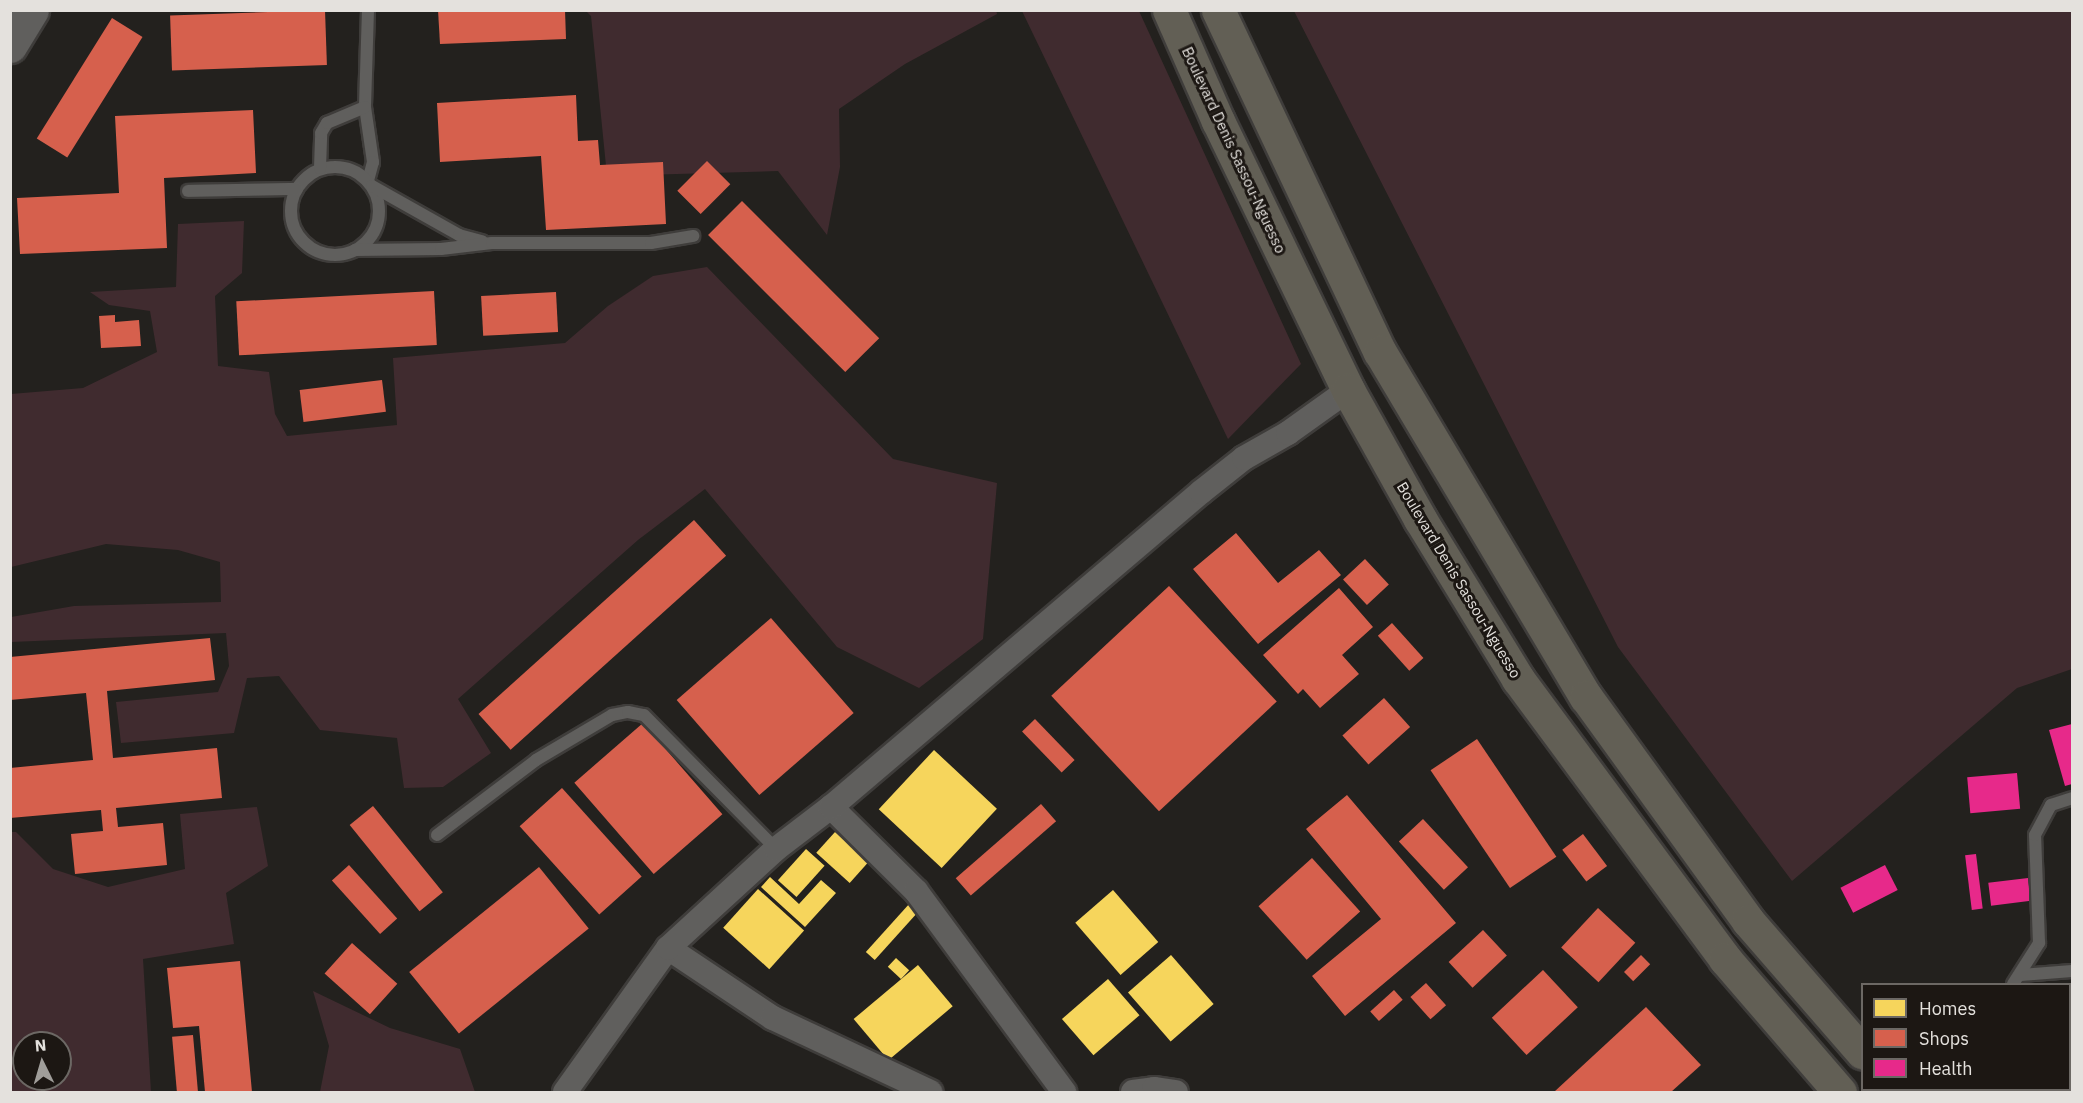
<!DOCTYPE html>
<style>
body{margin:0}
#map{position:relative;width:2083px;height:1103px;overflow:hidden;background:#23211e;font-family:"IBM Plex Sans",sans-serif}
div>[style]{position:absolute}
.green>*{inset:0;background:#402b2f}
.homes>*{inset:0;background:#f6d55c;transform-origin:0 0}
.shops>*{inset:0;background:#d6604d;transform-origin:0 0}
.health>*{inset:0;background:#e7298a;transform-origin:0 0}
.roads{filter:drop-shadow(2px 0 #3f3d3b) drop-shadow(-2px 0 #3f3d3b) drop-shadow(0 2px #3f3d3b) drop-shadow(0 -2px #3f3d3b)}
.lane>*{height:12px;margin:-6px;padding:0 6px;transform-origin:6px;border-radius:6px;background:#605f5d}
.lane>.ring{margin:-6px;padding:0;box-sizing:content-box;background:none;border:12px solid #605f5d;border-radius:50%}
.street>*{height:24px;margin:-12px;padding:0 12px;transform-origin:12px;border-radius:12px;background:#605f5d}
.secondary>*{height:33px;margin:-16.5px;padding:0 16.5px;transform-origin:16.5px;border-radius:16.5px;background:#605f5d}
.primary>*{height:33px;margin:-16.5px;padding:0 16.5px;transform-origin:16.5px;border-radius:16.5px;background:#625f55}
span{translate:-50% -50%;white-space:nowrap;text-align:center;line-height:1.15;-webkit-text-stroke:6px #1c1713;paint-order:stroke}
.street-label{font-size:15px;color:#e4e1dd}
.frame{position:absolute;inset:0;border:12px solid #e4e1dd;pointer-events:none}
.legend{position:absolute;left:1861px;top:983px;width:210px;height:108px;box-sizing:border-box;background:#1c1713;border:2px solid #6c6864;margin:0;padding:8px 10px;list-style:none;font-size:18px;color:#e4e1dd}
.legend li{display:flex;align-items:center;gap:12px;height:30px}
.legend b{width:30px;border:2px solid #6c6864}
.north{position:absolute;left:12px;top:1031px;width:60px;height:60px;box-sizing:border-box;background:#1c1713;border:2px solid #6c6864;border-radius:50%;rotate:355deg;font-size:16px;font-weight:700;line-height:24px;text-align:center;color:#e4e1dd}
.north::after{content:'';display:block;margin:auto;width:21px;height:27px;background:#a09e9a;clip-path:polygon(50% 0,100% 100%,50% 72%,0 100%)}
</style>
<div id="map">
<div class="green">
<i style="clip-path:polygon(996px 10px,997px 14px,905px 64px,839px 109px,840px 167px,827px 235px,778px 171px,607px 176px,591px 16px,586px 11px)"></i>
<i style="clip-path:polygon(1022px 11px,1139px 11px,1301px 364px,1228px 439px)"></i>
<i style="clip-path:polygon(1294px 11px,2072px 11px,2072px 669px,2017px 688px,1792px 881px,1618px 647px)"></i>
<i style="clip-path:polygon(244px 221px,242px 273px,215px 296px,218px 366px,269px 372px,275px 414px,287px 436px,397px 425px,393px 358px,565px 343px,608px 306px,653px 276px,707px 267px,893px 459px,997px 483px,983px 639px,919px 688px,837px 647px,705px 489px,638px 540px,458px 699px,491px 753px,443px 787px,404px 788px,397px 738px,320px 730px,279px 676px,247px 678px,234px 733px,121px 743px,116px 702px,218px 692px,229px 666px,226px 633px,11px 642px,11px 617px,74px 606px,221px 602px,220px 562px,178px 550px,106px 544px,11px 567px,11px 394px,83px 388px,157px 352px,150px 311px,109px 305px,90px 292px,176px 287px,178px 224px)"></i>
<i style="clip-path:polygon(evenodd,257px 807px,268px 866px,226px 893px,234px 944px,143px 959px,151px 1092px,11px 1092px,11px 832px,16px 832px,53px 869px,108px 887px,185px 869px,180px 814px,257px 807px,24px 1043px,60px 1043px,60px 1079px,24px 1079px,24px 1043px)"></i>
<i style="clip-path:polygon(313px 991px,390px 1028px,460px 1049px,475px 1092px,320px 1092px,329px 1046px)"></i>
</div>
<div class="homes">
<i style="left:934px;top:750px;width:86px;height:81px;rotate:43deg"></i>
<i style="left:835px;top:832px;width:45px;height:28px;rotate:42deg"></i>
<i style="left:806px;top:849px;width:25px;height:42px;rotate:42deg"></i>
<i style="clip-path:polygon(770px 877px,799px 904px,821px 880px,836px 893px,805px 927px,761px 887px)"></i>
<i style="left:758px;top:889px;width:62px;height:52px;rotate:42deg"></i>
<i style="left:1113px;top:890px;width:69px;height:50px;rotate:49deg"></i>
<i style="left:910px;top:903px;width:12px;height:66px;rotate:42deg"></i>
<i style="left:1171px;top:955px;width:65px;height:57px;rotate:49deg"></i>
<i style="left:896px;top:958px;width:18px;height:12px;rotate:43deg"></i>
<i style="left:918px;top:965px;width:54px;height:84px;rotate:50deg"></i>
<i style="left:1108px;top:979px;width:48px;height:61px;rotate:49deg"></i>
</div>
<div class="shops">
<i style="left:325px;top:10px;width:55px;height:155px;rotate:88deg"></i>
<i style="clip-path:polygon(438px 10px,565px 10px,566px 39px,440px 44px)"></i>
<i style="left:112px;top:18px;width:36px;height:142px;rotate:32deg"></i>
<i style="clip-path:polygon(576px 95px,578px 141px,598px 140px,600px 165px,663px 162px,666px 224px,546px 230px,541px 156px,440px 162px,437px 103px)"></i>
<i style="clip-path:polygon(253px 110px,256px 173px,164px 178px,167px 248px,20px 254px,17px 198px,119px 193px,115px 116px)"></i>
<i style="left:707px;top:161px;width:33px;height:42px;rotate:45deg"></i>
<i style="left:742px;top:201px;width:194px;height:48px;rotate:45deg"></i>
<i style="left:434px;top:291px;width:54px;height:198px;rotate:87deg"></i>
<i style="left:556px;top:292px;width:40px;height:75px;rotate:87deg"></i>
<i style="clip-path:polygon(115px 315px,115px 322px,139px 320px,141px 346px,101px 348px,99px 316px)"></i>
<i style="left:382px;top:380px;width:32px;height:83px;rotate:83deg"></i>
<i style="left:694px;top:520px;width:48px;height:290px;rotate:48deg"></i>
<i style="clip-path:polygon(1236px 533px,1278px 583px,1319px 550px,1341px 575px,1258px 644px,1193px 569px)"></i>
<i style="left:1365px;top:559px;width:35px;height:30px;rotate:47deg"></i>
<i style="left:1169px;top:586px;width:158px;height:161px;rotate:47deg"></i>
<i style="clip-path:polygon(1339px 588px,1373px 627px,1342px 655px,1359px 674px,1320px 708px,1303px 689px,1298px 694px,1263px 655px)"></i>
<i style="left:771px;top:618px;width:126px;height:125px;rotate:49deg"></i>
<i style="left:1392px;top:623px;width:47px;height:19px;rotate:48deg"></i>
<i style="clip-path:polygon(210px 638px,215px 680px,107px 691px,113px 758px,217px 748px,222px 798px,116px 808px,118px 827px,163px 823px,167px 865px,75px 874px,71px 834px,103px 831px,101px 810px,10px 818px,10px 768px,93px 760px,86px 693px,10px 700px,10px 657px)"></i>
<i style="left:1384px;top:698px;width:39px;height:56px;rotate:48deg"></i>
<i style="left:1035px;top:719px;width:57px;height:18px;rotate:46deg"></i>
<i style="left:643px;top:723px;width:121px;height:91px;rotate:49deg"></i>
<i style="left:1477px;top:739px;width:142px;height:56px;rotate:56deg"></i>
<i style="left:562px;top:788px;width:119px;height:57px;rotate:48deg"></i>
<i style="clip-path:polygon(1347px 795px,1456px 923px,1345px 1016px,1312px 976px,1381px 919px,1306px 829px)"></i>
<i style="left:1041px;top:804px;width:23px;height:113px;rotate:49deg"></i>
<i style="left:373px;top:806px;width:111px;height:30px;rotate:51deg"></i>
<i style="left:1423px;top:819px;width:66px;height:33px;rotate:47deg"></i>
<i style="left:1583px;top:834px;width:40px;height:26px;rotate:53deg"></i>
<i style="left:1312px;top:858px;width:72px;height:72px;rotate:48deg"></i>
<i style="left:349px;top:865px;width:72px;height:23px;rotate:48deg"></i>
<i style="left:539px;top:867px;width:79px;height:167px;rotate:51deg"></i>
<i style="left:1598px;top:908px;width:51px;height:54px;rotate:43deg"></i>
<i style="left:1483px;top:930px;width:35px;height:47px;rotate:47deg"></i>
<i style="left:352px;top:943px;width:61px;height:41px;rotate:42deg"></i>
<i style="left:1641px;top:955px;width:13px;height:24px;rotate:45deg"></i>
<i style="clip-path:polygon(240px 961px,252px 1092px,205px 1092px,199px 1026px,173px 1028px,167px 968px)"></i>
<i style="left:1543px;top:970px;width:51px;height:70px;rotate:47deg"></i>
<i style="left:1426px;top:983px;width:30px;height:21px;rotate:48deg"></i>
<i style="left:1394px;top:990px;width:13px;height:32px;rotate:48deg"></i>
<i style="clip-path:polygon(1646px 1007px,1701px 1065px,1671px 1092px,1554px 1092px)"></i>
<i style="left:193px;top:1035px;width:57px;height:21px;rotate:85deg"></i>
</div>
<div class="health">
<i style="clip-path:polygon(2072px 724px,2072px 784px,2065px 786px,2049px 730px)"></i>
<i style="left:2017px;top:773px;width:36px;height:50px;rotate:85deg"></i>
<i style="left:1976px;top:854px;width:55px;height:11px;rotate:83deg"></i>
<i style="left:1885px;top:865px;width:28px;height:50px;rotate:63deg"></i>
<i style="left:2028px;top:878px;width:23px;height:40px;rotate:83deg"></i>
<i style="left:2072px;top:1056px;width:31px;height:2px;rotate:90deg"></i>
<i style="clip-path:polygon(2012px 1090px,2046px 1090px,2046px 1091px,2012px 1092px)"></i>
</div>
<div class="roads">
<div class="lane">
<i style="left:368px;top:10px;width:97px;rotate:91.8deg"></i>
<i style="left:365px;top:107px;width:56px;rotate:81.7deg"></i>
<i style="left:373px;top:162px;width:20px;rotate:105deg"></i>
<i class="ring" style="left:291px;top:167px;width:76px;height:76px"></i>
<i style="left:320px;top:168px;width:35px;rotate:-88deg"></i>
<i style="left:321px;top:133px;width:12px;rotate:-59deg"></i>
<i style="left:327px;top:123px;width:41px;rotate:-22.8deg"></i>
<i style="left:372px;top:186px;width:100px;rotate:29.4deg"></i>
<i style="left:459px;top:235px;width:24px;rotate:15deg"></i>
<i style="left:188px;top:191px;width:109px;rotate:-1.1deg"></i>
<i style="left:355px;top:250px;width:86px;rotate:-0.7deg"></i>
<i style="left:441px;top:249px;width:51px;rotate:-6.7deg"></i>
<i style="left:492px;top:243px;width:159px"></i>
<i style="left:651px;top:243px;width:43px;rotate:-9.5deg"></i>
<i style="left:437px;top:835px;width:124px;rotate:-37.1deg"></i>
<i style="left:536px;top:760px;width:88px;rotate:-30.6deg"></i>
<i style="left:612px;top:715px;width:16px;rotate:-11deg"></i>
<i style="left:628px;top:712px;width:16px;rotate:11deg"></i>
<i style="left:644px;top:715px;width:188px;rotate:45.4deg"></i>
<i style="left:2021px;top:975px;width:51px;rotate:-4.5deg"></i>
<i style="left:2013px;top:984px;width:49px;rotate:-57.6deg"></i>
<i style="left:2039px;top:943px;width:108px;rotate:-92.1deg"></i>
<i style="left:2035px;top:835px;width:34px;rotate:-62deg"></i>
<i style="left:2051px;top:805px;width:22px;rotate:-18deg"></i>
<i style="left:1920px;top:1092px;width:4px;rotate:-34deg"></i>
</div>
<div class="street">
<i style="left:831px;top:807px;width:120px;rotate:44.7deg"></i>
<i style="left:916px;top:891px;width:250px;rotate:53.6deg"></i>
<i style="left:668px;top:948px;width:126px;rotate:33.7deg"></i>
<i style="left:773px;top:1018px;width:174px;rotate:25.2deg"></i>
<i style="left:565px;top:1092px;width:177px;rotate:-54.4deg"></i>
<i style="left:668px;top:948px;width:147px;rotate:-42.5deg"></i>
<i style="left:776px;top:849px;width:69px;rotate:-37.4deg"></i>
<i style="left:831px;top:807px;width:486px;rotate:-40.4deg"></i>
<i style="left:1201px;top:492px;width:55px;rotate:-38.3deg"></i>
<i style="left:1244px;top:458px;width:51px;rotate:-29.6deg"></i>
<i style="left:1288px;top:433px;width:74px;rotate:-35.6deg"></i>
<i style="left:1133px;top:1092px;width:21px;rotate:-8deg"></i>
<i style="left:1154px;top:1089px;width:22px;rotate:8deg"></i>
</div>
<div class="secondary">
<i style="left:10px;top:46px;width:42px;rotate:-58.6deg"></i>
</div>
<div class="primary">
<i style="left:1169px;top:10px;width:121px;rotate:66.2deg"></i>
<i style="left:1218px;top:121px;width:299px;rotate:64.2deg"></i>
<i style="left:1348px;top:390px;width:148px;rotate:60.8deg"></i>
<i style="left:1420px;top:519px;width:188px;rotate:58.5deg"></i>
<i style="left:1518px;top:679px;width:348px;rotate:53.5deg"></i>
<i style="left:1725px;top:959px;width:176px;rotate:49.2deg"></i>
<i style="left:1218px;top:10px;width:378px;rotate:64.7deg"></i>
<i style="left:1380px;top:352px;width:402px;rotate:59.2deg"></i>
<i style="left:1586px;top:697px;width:276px;rotate:54.1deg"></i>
<i style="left:1748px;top:921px;width:174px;rotate:49deg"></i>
<i style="left:1895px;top:1090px;width:4px;rotate:34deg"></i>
</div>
</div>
<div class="street-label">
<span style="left:1234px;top:150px;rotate:65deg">Boulevard Denis Sassou-Nguesso</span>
<span style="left:1459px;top:580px;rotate:59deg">Boulevard Denis Sassou-Nguesso</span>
</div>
<div class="frame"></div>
<ul class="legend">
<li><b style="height:16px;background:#f6d55c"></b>Homes</li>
<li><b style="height:16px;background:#d6604d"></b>Shops</li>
<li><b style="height:16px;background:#e7298a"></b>Health</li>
</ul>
<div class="north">N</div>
</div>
